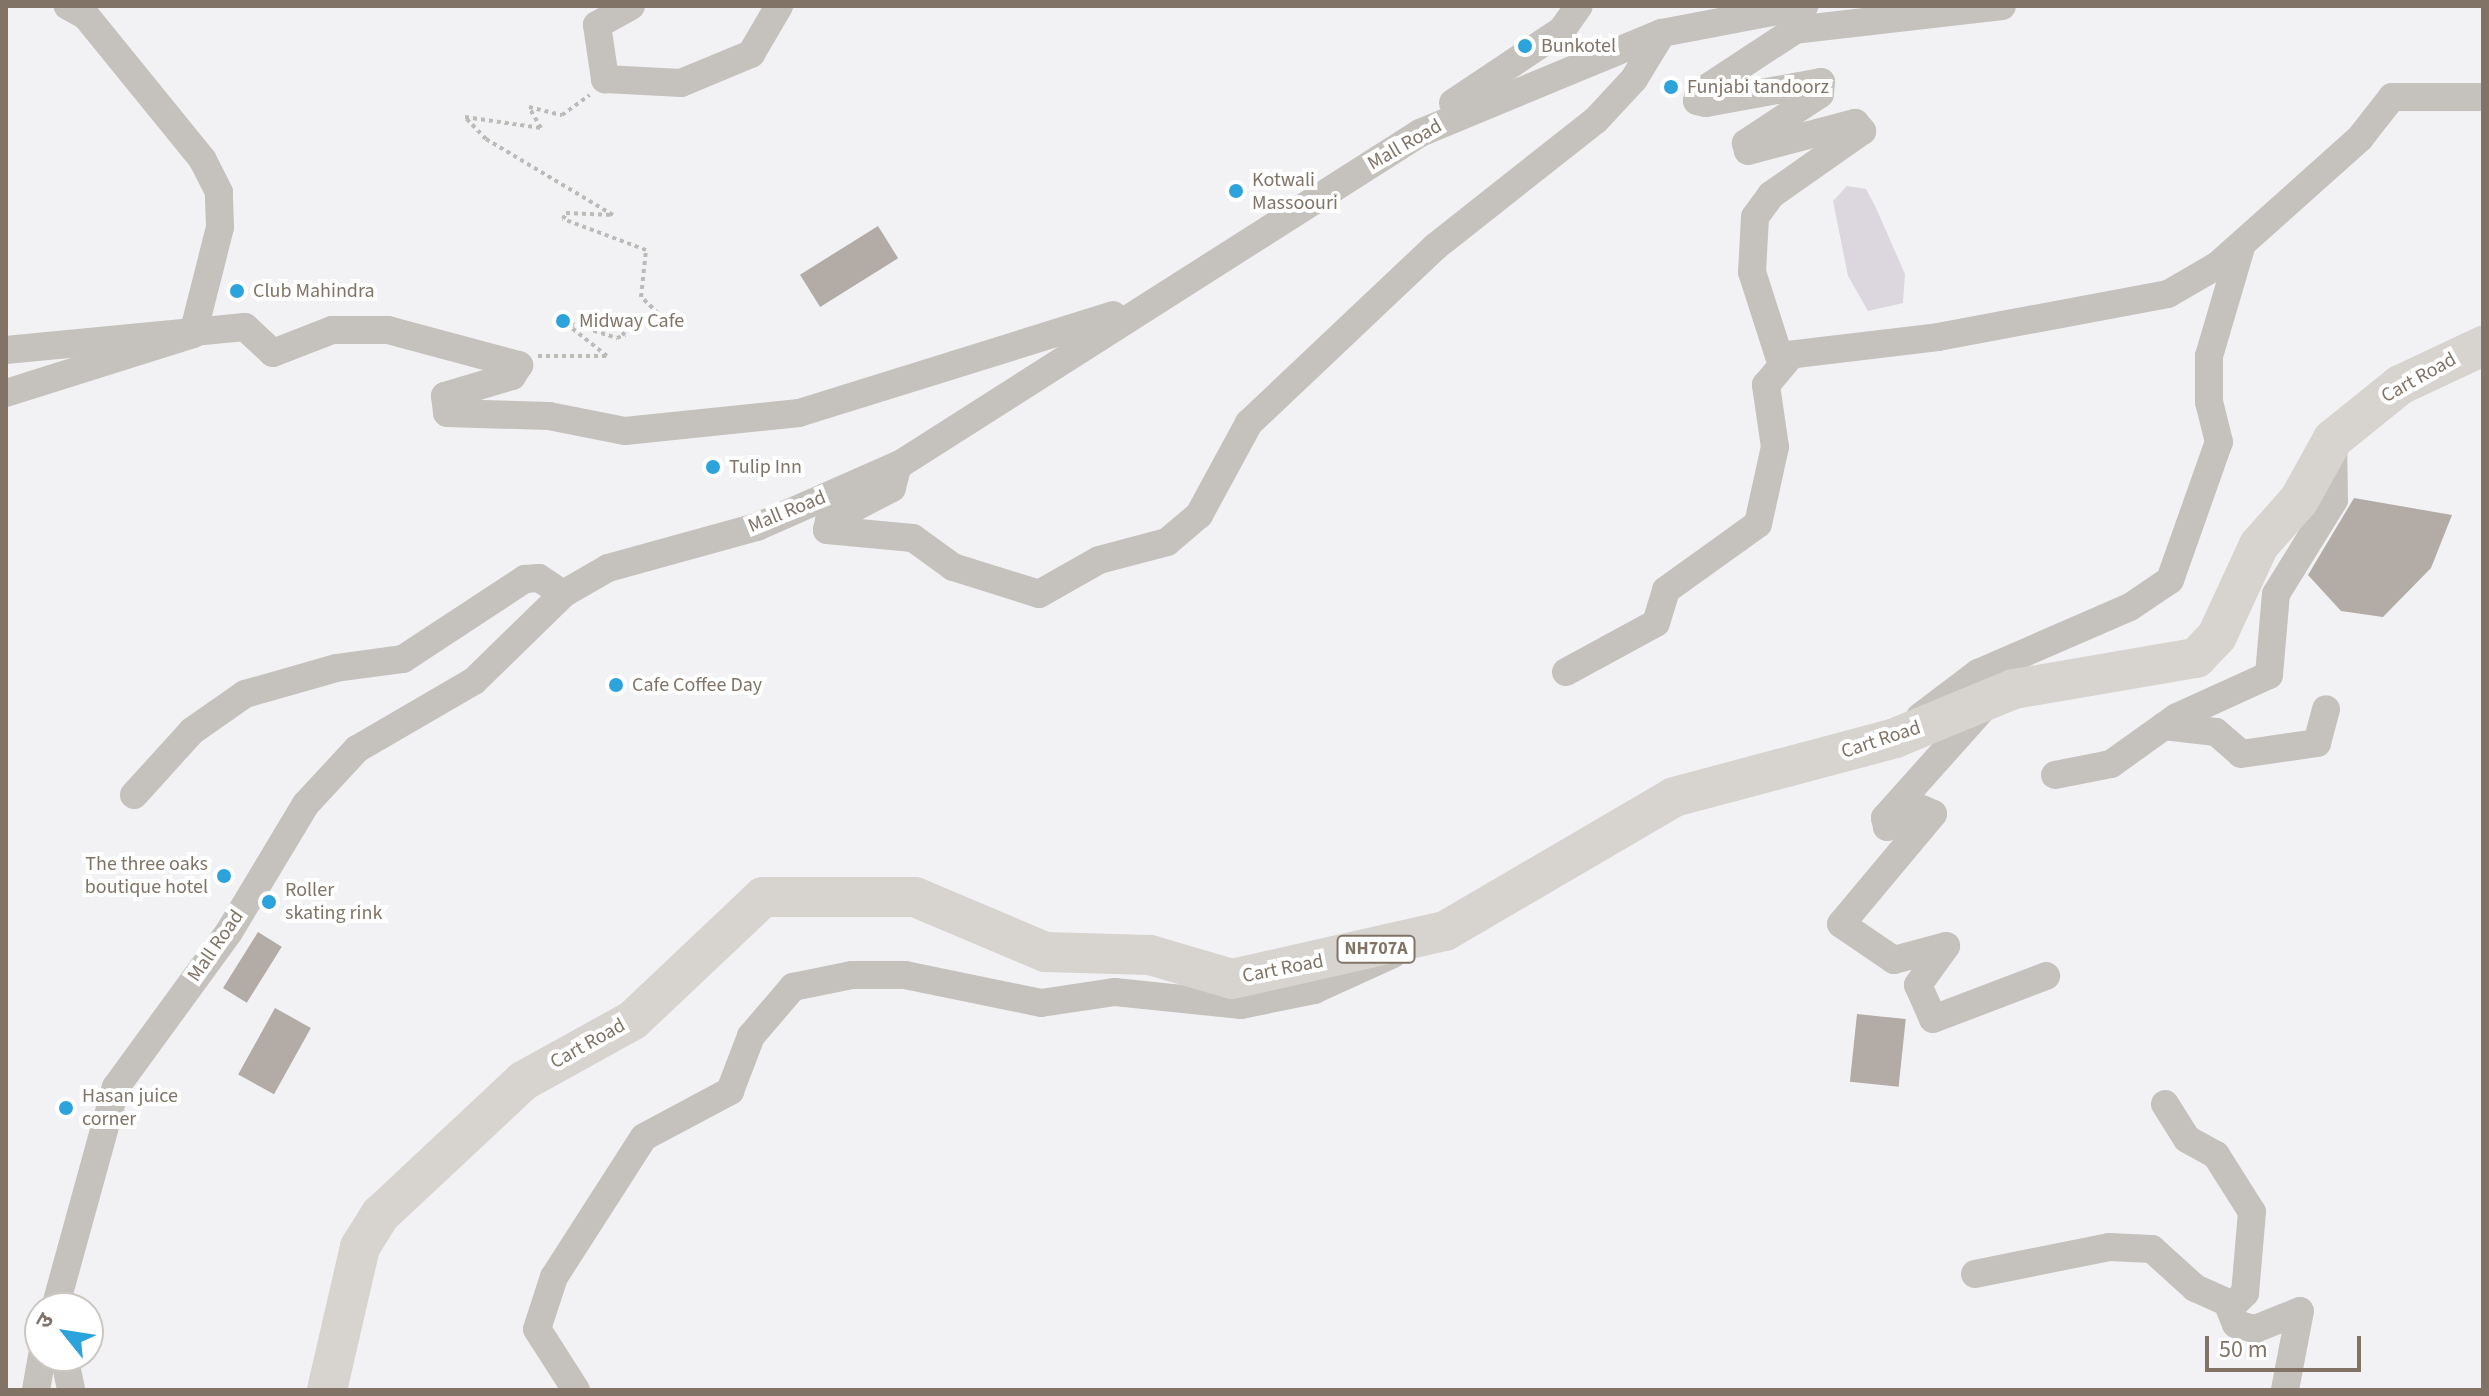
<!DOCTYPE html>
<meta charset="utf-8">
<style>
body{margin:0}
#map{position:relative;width:2489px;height:1396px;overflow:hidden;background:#f2f2f5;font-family:"Source Sans 3","Noto Sans Devanagari",sans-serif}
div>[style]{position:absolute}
.green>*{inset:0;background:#dcd6df}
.building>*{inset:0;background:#b3aba6;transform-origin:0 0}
.path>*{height:4px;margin-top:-2px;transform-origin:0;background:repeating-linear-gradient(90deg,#bdbbb8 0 4px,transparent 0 8px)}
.minor>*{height:28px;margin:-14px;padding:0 14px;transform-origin:14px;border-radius:14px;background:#c5c2be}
.highway>*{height:40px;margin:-20px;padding:0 20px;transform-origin:20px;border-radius:20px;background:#d7d3cf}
.dots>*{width:22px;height:22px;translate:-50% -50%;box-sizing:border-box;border:4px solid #fff;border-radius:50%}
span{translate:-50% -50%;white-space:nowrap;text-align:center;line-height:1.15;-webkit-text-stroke:8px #fff;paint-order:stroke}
.shield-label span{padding:2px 6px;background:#fff;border:2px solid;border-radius:6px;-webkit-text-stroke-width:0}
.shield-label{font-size:18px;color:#817466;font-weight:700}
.poi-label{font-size:20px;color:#817466}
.left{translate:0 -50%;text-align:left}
.right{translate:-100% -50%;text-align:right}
.street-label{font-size:20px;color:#817466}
.frame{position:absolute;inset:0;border:8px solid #817466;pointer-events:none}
.north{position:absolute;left:24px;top:1292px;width:80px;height:80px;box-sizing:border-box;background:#fff;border:2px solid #cdc7c2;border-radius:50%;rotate:300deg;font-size:22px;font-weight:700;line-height:32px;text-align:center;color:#817466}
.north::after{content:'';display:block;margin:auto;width:28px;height:36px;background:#2ca3db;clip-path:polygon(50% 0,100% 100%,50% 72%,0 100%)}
.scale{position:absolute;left:2205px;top:1336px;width:156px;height:36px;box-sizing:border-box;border:4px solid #817466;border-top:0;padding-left:10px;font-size:24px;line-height:28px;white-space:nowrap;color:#817466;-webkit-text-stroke:6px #fff;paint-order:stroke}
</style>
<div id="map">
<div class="green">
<i style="clip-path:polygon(1847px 186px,1866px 189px,1876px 208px,1905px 274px,1903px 303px,1868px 311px,1848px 276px,1833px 201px)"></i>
</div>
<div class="building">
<i style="left:878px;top:226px;width:38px;height:92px;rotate:58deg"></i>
<i style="clip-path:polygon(2354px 498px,2452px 515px,2431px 568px,2383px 617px,2341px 611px,2308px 575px)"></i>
<i style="left:258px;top:932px;width:28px;height:66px;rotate:32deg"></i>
<i style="left:275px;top:1008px;width:41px;height:76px;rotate:29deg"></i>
<i style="left:1857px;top:1014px;width:49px;height:68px;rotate:6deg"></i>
</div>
<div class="path">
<i style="left:538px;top:356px;width:69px"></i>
<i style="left:607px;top:356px;width:56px;rotate:-141.5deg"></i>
<i style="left:563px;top:321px;width:57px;rotate:17.5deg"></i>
<i style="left:617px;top:338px;width:9px;rotate:-21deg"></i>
<i style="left:625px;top:335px;width:23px;rotate:-140deg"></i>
<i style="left:607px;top:320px;width:57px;rotate:-1deg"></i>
<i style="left:664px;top:319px;width:32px;rotate:-136deg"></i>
<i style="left:641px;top:297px;width:47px;rotate:-83.9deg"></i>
<i style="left:646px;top:250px;width:89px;rotate:-159.5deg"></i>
<i style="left:563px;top:219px;width:7px;rotate:-63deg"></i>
<i style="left:566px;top:213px;width:47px;rotate:2.4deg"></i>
<i style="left:613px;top:215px;width:148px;rotate:-149.1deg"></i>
<i style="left:486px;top:139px;width:30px;rotate:-134deg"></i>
<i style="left:465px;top:117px;width:77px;rotate:8.2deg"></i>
<i style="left:541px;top:128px;width:24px;rotate:-120deg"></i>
<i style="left:529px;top:107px;width:34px;rotate:14deg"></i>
<i style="left:562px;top:115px;width:34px;rotate:-36deg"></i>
</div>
<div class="minor">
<i style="left:631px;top:6px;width:39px;rotate:151deg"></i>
<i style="left:597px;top:25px;width:55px;rotate:81.6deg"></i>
<i style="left:605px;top:79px;width:76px;rotate:3deg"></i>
<i style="left:681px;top:83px;width:76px;rotate:-22.5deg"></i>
<i style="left:751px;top:54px;width:56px;rotate:-59.7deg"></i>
<i style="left:2002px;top:6px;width:208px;rotate:173.4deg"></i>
<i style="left:1795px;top:30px;width:115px;rotate:146.7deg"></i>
<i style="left:1699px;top:93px;width:8px;rotate:104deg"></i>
<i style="left:1697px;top:101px;width:9px;rotate:13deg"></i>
<i style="left:1706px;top:103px;width:117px;rotate:-10.3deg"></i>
<i style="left:1821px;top:82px;width:12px;rotate:95deg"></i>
<i style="left:1820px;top:94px;width:89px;rotate:146.5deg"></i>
<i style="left:1746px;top:143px;width:8px;rotate:76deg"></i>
<i style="left:1748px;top:151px;width:111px;rotate:-14.7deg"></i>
<i style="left:1855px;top:123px;width:11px;rotate:49deg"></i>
<i style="left:1862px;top:131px;width:111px;rotate:144.9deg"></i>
<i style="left:1771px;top:195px;width:27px;rotate:126deg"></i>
<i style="left:1755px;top:217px;width:55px;rotate:93.1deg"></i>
<i style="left:1752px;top:272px;width:88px;rotate:72.2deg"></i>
<i style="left:1779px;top:356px;width:160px;rotate:-6.8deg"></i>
<i style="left:1938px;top:337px;width:234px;rotate:-10.6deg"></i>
<i style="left:2168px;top:294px;width:58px;rotate:-30.1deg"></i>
<i style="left:2218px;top:265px;width:191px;rotate:-41.8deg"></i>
<i style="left:2360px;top:138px;width:52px;rotate:-52deg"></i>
<i style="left:2392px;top:97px;width:91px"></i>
<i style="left:1453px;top:103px;width:131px;rotate:-33.8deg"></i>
<i style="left:1562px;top:30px;width:29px;rotate:-55deg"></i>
<i style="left:6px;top:350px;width:240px;rotate:-5.5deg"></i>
<i style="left:245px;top:327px;width:38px;rotate:43deg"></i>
<i style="left:273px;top:353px;width:63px;rotate:-21.3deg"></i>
<i style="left:332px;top:330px;width:56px"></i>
<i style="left:388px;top:330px;width:136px;rotate:15deg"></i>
<i style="left:519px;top:365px;width:13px;rotate:122deg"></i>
<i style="left:512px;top:376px;width:70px;rotate:163.4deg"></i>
<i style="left:445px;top:396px;width:17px;rotate:83deg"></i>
<i style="left:447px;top:413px;width:102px;rotate:1.7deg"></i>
<i style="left:549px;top:416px;width:77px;rotate:11.2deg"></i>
<i style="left:625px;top:431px;width:175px;rotate:-5.9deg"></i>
<i style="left:799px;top:413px;width:329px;rotate:-17.3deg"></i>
<i style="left:6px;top:393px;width:196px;rotate:-17.5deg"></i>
<i style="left:193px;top:334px;width:110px;rotate:-75.8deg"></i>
<i style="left:220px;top:227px;width:35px;rotate:-92deg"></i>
<i style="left:219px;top:192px;width:36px;rotate:-117deg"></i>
<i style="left:203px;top:160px;width:186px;rotate:-129.1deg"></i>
<i style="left:86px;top:16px;width:21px;rotate:-151deg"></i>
<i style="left:898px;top:465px;width:24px;rotate:105deg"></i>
<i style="left:892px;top:488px;width:71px;rotate:152.4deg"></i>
<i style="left:829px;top:521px;width:9px;rotate:103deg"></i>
<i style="left:827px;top:530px;width:86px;rotate:5.3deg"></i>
<i style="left:913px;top:538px;width:49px;rotate:35.9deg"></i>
<i style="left:953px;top:567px;width:90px;rotate:17.4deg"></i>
<i style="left:1039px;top:594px;width:69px;rotate:-29.5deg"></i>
<i style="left:1099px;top:560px;width:70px;rotate:-14.8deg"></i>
<i style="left:1167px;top:542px;width:42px;rotate:-40.2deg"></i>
<i style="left:1199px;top:515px;width:105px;rotate:-61.5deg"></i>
<i style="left:1249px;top:423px;width:256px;rotate:-43.4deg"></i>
<i style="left:1435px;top:247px;width:205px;rotate:-38.3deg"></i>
<i style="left:1596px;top:120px;width:56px;rotate:-47.2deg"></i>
<i style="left:1634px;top:79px;width:54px;rotate:-58.7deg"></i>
<i style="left:1566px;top:672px;width:102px;rotate:-28.6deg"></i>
<i style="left:1656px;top:623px;width:34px;rotate:-73deg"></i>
<i style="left:1666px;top:590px;width:113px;rotate:-35.7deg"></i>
<i style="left:1758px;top:524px;width:79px;rotate:-77.6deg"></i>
<i style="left:1775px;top:447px;width:63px;rotate:-98.3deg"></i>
<i style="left:1766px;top:385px;width:34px;rotate:-50deg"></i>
<i style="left:1985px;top:706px;width:150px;rotate:131.8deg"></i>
<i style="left:1885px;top:818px;width:9px;rotate:77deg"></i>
<i style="left:1887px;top:827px;width:39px;rotate:-27deg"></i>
<i style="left:1922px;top:809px;width:12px;rotate:24deg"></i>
<i style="left:1933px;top:814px;width:143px;rotate:129.9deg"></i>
<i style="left:1841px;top:924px;width:64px;rotate:34.2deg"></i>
<i style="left:1894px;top:960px;width:54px;rotate:-15.1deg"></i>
<i style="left:1946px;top:946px;width:48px;rotate:125.7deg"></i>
<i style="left:1918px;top:985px;width:37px;rotate:66deg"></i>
<i style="left:1933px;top:1019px;width:121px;rotate:-20.8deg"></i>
<i style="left:1920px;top:717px;width:73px;rotate:-37.2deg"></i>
<i style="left:1978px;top:673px;width:166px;rotate:-23.5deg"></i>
<i style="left:2130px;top:607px;width:48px;rotate:-34deg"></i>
<i style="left:2170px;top:580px;width:146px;rotate:-70.5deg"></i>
<i style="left:2219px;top:442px;width:41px;rotate:-104deg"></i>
<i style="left:2209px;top:402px;width:46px;rotate:-90deg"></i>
<i style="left:2209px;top:356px;width:114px;rotate:-73.6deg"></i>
<i style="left:2164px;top:726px;width:52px;rotate:6.6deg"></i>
<i style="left:2216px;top:732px;width:33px;rotate:41deg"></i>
<i style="left:2241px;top:754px;width:77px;rotate:-8.2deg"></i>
<i style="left:2317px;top:743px;width:35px;rotate:-75deg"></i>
<i style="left:2055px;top:775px;width:57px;rotate:-11.1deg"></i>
<i style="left:2111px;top:764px;width:81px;rotate:-35.5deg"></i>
<i style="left:2177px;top:717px;width:101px;rotate:-24.5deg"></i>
<i style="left:2269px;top:675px;width:81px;rotate:-85.1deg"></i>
<i style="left:2276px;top:594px;width:110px;rotate:-58.3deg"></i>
<i style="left:2334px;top:500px;width:61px;rotate:-90.9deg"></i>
<i style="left:134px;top:795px;width:86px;rotate:-47.8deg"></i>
<i style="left:192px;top:731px;width:65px;rotate:-34.9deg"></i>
<i style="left:245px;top:694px;width:95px;rotate:-15.9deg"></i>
<i style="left:336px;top:668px;width:68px;rotate:-7.7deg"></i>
<i style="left:403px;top:659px;width:146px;rotate:-33.3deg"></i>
<i style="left:525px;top:579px;width:14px;rotate:-4deg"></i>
<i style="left:539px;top:578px;width:29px;rotate:34deg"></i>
<i style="left:2165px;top:1104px;width:41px;rotate:57.8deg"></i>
<i style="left:2187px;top:1139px;width:33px;rotate:29deg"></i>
<i style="left:2216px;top:1155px;width:67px;rotate:57.7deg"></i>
<i style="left:2252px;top:1212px;width:81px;rotate:94.9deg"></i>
<i style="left:2245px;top:1293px;width:21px;rotate:135deg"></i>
<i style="left:1975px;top:1274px;width:137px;rotate:-11.4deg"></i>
<i style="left:2109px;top:1247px;width:43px;rotate:2.7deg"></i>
<i style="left:2152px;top:1249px;width:58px;rotate:42.2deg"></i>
<i style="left:2195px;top:1288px;width:35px;rotate:24deg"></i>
<i style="left:2227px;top:1302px;width:24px;rotate:68deg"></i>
<i style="left:2236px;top:1324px;width:20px;rotate:15deg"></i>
<i style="left:2255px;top:1329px;width:48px;rotate:-21.8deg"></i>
<i style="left:2300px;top:1311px;width:80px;rotate:100.8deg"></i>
<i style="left:55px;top:1308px;width:229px;rotate:-74.6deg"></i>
<i style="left:116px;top:1087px;width:192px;rotate:-53.9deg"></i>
<i style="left:229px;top:932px;width:149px;rotate:-59deg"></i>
<i style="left:306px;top:804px;width:75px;rotate:-47.2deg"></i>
<i style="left:357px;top:749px;width:135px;rotate:-30.2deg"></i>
<i style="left:474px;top:681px;width:124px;rotate:-44.3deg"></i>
<i style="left:563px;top:594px;width:52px;rotate:-30deg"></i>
<i style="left:608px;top:568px;width:155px;rotate:-15.4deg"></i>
<i style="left:757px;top:527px;width:158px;rotate:-23.8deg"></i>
<i style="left:902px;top:463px;width:614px;rotate:-32.5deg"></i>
<i style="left:1420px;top:133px;width:262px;rotate:-22.5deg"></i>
<i style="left:1662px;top:33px;width:145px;rotate:-10.8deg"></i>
<i style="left:64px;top:1356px;width:35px;rotate:78deg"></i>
<i style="left:36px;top:1390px;width:35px;rotate:-80deg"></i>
<i style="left:576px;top:1390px;width:72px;rotate:-122.6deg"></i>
<i style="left:537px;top:1329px;width:55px;rotate:-71.9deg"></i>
<i style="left:554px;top:1277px;width:166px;rotate:-57.3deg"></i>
<i style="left:644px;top:1137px;width:98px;rotate:-28.1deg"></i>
<i style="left:730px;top:1091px;width:59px;rotate:-69.1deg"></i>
<i style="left:751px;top:1036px;width:65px;rotate:-49.4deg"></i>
<i style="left:793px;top:987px;width:60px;rotate:-11.5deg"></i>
<i style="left:852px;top:975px;width:53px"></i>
<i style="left:905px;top:975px;width:139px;rotate:11.6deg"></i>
<i style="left:1041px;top:1003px;width:75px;rotate:-8.5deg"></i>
<i style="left:1115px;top:992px;width:127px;rotate:5.9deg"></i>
<i style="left:1241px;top:1005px;width:75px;rotate:-11.6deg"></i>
<i style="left:1314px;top:990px;width:87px;rotate:-24.5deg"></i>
</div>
<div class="highway">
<i style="left:327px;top:1390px;width:147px;rotate:-77deg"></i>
<i style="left:360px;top:1247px;width:39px;rotate:-58deg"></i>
<i style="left:381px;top:1214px;width:195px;rotate:-43.1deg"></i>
<i style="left:523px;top:1081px;width:126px;rotate:-29deg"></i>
<i style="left:633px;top:1020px;width:179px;rotate:-43.4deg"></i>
<i style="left:763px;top:897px;width:152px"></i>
<i style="left:915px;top:897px;width:141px;rotate:22.9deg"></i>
<i style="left:1045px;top:952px;width:105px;rotate:1.6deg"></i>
<i style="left:1150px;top:955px;width:85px;rotate:16.3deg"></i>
<i style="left:1232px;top:979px;width:218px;rotate:-12.7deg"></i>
<i style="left:1445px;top:931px;width:265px;rotate:-30.3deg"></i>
<i style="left:1674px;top:797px;width:229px;rotate:-14.9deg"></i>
<i style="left:1895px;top:738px;width:129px;rotate:-22.4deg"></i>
<i style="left:2014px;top:689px;width:185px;rotate:-9.7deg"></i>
<i style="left:2196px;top:658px;width:30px;rotate:-46deg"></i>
<i style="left:2217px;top:636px;width:100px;rotate:-65.2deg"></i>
<i style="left:2259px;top:545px;width:60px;rotate:-48.4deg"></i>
<i style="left:2299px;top:500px;width:70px;rotate:-60.9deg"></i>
<i style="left:2333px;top:439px;width:86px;rotate:-38.9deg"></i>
<i style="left:2400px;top:385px;width:92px;rotate:-25.2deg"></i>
</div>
<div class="dots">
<i style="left:1525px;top:46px;background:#2ca3db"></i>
<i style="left:1671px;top:87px;background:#2ca3db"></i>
<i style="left:1236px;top:191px;background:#2ca3db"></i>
<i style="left:237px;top:291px;background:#2ca3db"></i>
<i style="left:563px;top:321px;background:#2ca3db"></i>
<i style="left:713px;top:467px;background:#2ca3db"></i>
<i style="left:616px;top:685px;background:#2ca3db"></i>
<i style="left:224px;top:876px;background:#2ca3db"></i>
<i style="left:269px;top:902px;background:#2ca3db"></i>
<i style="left:66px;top:1108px;background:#2ca3db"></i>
</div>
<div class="shield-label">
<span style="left:1376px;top:949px">NH707A</span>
</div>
<div class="poi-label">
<span class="left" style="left:1541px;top:46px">Bunkotel</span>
<span class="left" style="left:1687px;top:87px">Funjabi tandoorz</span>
<span class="left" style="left:1252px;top:192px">Kotwali<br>Massoouri</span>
<span class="left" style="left:253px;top:291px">Club Mahindra</span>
<span class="left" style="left:579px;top:321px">Midway Cafe</span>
<span class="left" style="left:729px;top:467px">Tulip Inn</span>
<span class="left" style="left:632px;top:685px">Cafe Coffee Day</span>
<span class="right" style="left:208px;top:876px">The three oaks<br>boutique hotel</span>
<span class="left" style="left:285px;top:902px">Roller<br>skating rink</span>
<span class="left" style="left:82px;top:1108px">Hasan juice<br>corner</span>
</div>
<div class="street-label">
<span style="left:1405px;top:145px;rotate:-30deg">Mall Road</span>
<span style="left:2419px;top:378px;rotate:-29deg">Cart Road</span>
<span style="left:787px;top:512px;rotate:-22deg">Mall Road</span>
<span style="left:1881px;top:740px;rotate:-18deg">Cart Road</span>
<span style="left:216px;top:946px;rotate:-55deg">Mall Road</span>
<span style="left:1283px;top:969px;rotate:-11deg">Cart Road</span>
<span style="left:588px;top:1044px;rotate:-29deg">Cart Road</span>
</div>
<div class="frame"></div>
<div class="north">उ</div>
<div class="scale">50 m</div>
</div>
